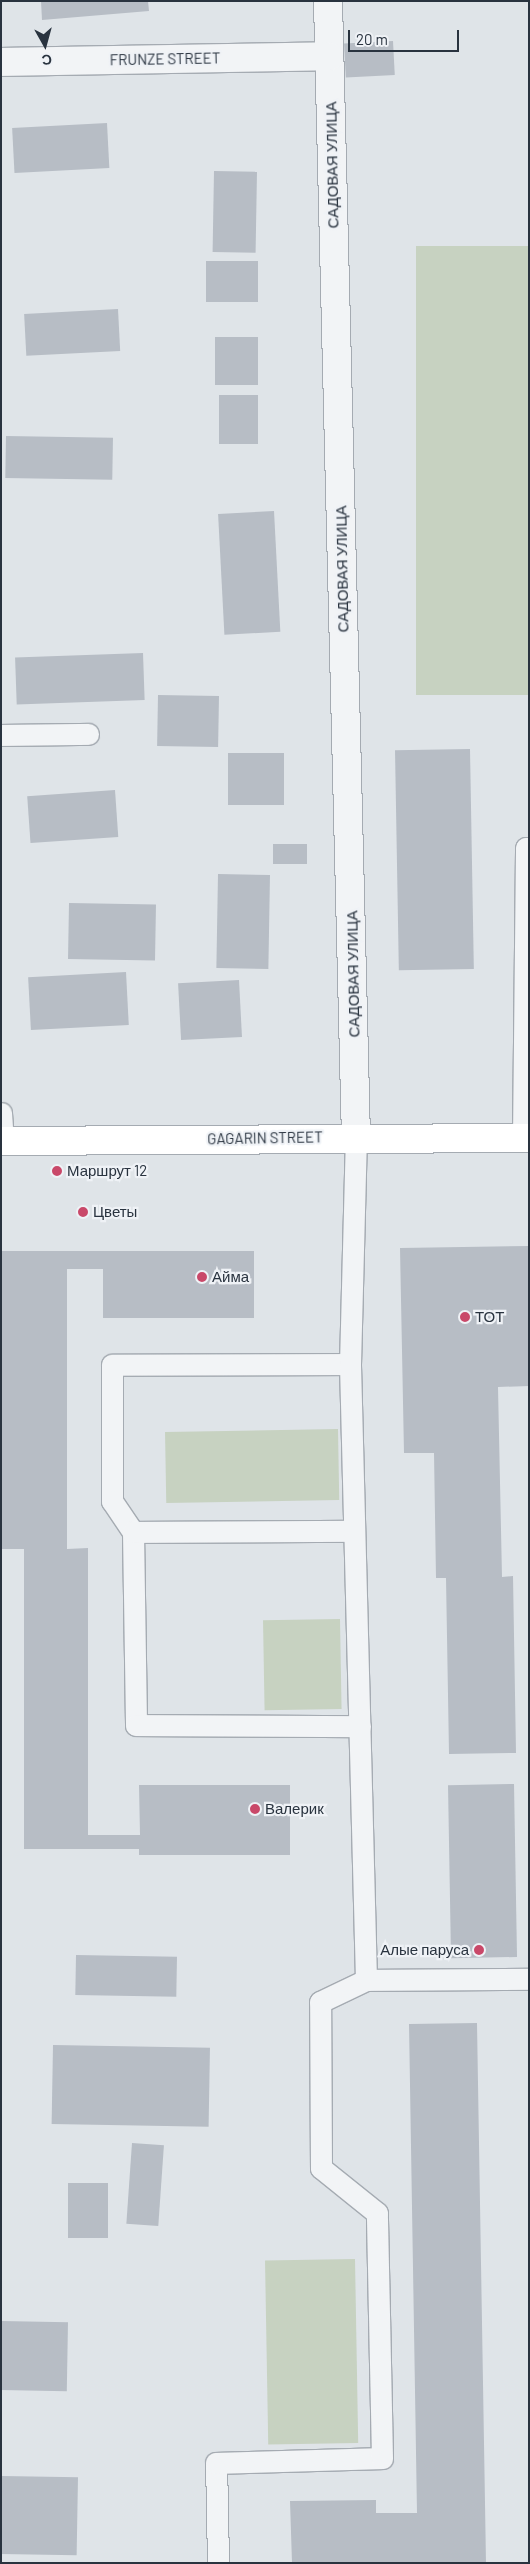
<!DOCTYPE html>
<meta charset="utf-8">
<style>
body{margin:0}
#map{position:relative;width:530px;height:2564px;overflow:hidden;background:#dfe4e8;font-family:Barlow,sans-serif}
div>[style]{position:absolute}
.green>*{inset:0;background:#c7d2c1;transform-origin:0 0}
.building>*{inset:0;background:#b7bdc5;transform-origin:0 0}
.roads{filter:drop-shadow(1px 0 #a5abb2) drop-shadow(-1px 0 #a5abb2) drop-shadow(0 1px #a5abb2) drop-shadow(0 -1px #a5abb2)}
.lane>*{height:21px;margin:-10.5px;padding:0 10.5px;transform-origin:10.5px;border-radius:10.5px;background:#f2f4f6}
.street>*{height:28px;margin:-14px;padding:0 14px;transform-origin:14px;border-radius:14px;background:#f2f4f6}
.secondary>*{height:28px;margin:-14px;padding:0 14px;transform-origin:14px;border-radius:14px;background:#fff}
.dots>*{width:14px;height:14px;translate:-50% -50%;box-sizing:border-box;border:2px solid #eff2f6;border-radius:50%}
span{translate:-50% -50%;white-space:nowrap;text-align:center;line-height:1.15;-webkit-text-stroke:4.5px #eff2f6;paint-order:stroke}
.street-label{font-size:15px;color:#29333f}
.poi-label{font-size:15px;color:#29333f}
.left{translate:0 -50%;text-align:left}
.right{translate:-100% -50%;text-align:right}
.frame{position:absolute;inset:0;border:2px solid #29333f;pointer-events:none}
.north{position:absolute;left:20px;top:20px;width:50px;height:50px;-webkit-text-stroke:4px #eff2f6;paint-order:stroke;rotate:173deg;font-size:14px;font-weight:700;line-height:20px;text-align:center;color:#29333f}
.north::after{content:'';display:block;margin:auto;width:18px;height:22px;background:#29333f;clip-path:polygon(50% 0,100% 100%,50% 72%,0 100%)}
.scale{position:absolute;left:348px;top:30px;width:111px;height:22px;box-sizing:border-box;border:2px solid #29333f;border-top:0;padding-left:6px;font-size:15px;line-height:18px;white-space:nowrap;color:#29333f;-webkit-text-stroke:4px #eff2f6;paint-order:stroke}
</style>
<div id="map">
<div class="green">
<i style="left:416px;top:246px;width:113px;height:449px"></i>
<i style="left:338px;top:1429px;width:71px;height:173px;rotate:89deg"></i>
<i style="left:340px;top:1619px;width:90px;height:77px;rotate:89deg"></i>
<i style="left:355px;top:2259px;width:184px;height:90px;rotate:89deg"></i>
</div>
<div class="building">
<i style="clip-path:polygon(41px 1px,148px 1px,149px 11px,42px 20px)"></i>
<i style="left:393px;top:41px;width:34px;height:49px;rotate:87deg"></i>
<i style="left:107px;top:123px;width:45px;height:95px;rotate:87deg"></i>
<i style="left:214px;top:171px;width:43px;height:81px;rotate:1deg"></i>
<i style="left:206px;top:261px;width:52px;height:41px"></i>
<i style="left:118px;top:309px;width:42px;height:94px;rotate:87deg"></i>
<i style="left:215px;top:337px;width:43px;height:48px"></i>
<i style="left:219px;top:395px;width:39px;height:49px"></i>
<i style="left:6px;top:436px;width:107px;height:42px;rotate:1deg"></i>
<i style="left:274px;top:511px;width:121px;height:56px;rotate:87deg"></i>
<i style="left:143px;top:653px;width:47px;height:128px;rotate:88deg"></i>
<i style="left:158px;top:695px;width:61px;height:51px;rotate:1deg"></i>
<i style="left:470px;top:749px;width:220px;height:75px;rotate:89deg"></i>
<i style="left:228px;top:753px;width:56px;height:52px"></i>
<i style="left:115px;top:790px;width:47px;height:88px;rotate:86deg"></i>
<i style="left:273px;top:844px;width:34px;height:20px"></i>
<i style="left:218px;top:874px;width:52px;height:94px;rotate:1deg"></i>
<i style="left:69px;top:903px;width:87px;height:56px;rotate:1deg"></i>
<i style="left:126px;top:972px;width:53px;height:98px;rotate:87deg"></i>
<i style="left:239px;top:980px;width:57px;height:61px;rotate:87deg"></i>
<i style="clip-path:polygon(529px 1246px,529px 1386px,498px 1387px,502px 1577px,513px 1576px,516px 1753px,449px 1754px,446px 1578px,436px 1578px,434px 1453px,404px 1453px,400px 1248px)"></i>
<i style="clip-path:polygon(1px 1251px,254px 1251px,254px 1318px,103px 1318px,103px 1269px,67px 1269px,67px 1549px,88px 1548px,88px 1835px,140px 1835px,139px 1785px,290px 1785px,290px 1855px,139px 1855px,139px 1849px,24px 1849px,24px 1549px,1px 1549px)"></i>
<i style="left:514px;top:1784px;width:173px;height:66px;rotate:89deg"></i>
<i style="left:76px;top:1955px;width:101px;height:40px;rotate:1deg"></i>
<i style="clip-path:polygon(477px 2023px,486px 2563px,292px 2563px,290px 2501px,376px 2500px,376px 2513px,417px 2513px,409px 2024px)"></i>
<i style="left:53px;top:2045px;width:157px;height:79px;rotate:1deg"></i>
<i style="left:132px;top:2143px;width:32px;height:81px;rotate:4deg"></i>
<i style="left:68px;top:2183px;width:40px;height:55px"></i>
<i style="left:1px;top:2321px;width:67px;height:69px;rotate:1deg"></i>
<i style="left:2px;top:2476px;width:76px;height:78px;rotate:1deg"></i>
</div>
<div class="roads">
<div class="lane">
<i style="left:1px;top:735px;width:87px;rotate:-0.7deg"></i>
<i style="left:1px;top:1113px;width:28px;rotate:86deg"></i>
<i style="left:523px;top:1138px;width:290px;rotate:-89.4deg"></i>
<i style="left:526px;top:848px;width:3px"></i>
<i style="left:350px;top:1364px;width:238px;rotate:179.8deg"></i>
<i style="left:112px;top:1365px;width:136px;rotate:90deg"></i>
<i style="left:112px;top:1501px;width:37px;rotate:56deg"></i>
<i style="left:133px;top:1532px;width:193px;rotate:89.1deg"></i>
<i style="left:136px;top:1725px;width:224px;rotate:0.3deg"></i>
<i style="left:133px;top:1532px;width:221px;rotate:-0.3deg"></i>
<i style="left:366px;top:1980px;width:163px;rotate:-0.4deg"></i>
<i style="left:218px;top:2563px;width:100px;rotate:-91.1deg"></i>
<i style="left:216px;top:2463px;width:166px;rotate:-1.7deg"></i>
<i style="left:382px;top:2458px;width:245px;rotate:-91.2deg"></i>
<i style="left:377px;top:2213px;width:72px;rotate:-141.2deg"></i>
<i style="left:321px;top:2168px;width:166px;rotate:-90.3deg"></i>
<i style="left:320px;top:2002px;width:51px;rotate:-25.6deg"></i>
<i style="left:366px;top:1980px;width:616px;rotate:-91.49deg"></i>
<i style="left:350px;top:1364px;width:226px;rotate:-88.5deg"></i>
</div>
<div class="street">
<i style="left:328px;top:1px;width:1137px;rotate:88.59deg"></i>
<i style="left:1px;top:62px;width:328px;rotate:-1deg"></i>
</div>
<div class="secondary">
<i style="left:1px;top:1141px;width:528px;rotate:-0.33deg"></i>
</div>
</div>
<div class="dots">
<i style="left:57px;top:1171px;background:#c94869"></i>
<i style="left:83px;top:1212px;background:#c94869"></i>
<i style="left:202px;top:1277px;background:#c94869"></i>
<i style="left:465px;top:1317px;background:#c94869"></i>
<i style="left:255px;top:1809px;background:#c94869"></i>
<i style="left:479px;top:1950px;background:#c94869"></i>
</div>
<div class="street-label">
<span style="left:165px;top:59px;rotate:-1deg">FRUNZE STREET</span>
<span style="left:332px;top:165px;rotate:-91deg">САДОВАЯ УЛИЦА</span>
<span style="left:342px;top:569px;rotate:-91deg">САДОВАЯ УЛИЦА</span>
<span style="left:353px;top:974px;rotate:-91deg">САДОВАЯ УЛИЦА</span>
<span style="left:265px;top:1138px;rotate:-1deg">GAGARIN STREET</span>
</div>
<div class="poi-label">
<span class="left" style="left:67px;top:1171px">Маршрут 12</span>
<span class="left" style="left:93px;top:1212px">Цветы</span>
<span class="left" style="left:212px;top:1277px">Айма</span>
<span class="left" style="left:475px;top:1317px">ТОТ</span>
<span class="left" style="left:265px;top:1809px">Валерик</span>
<span class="right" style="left:469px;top:1950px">Алые паруса</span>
</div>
<div class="frame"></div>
<div class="north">С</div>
<div class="scale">20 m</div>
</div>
